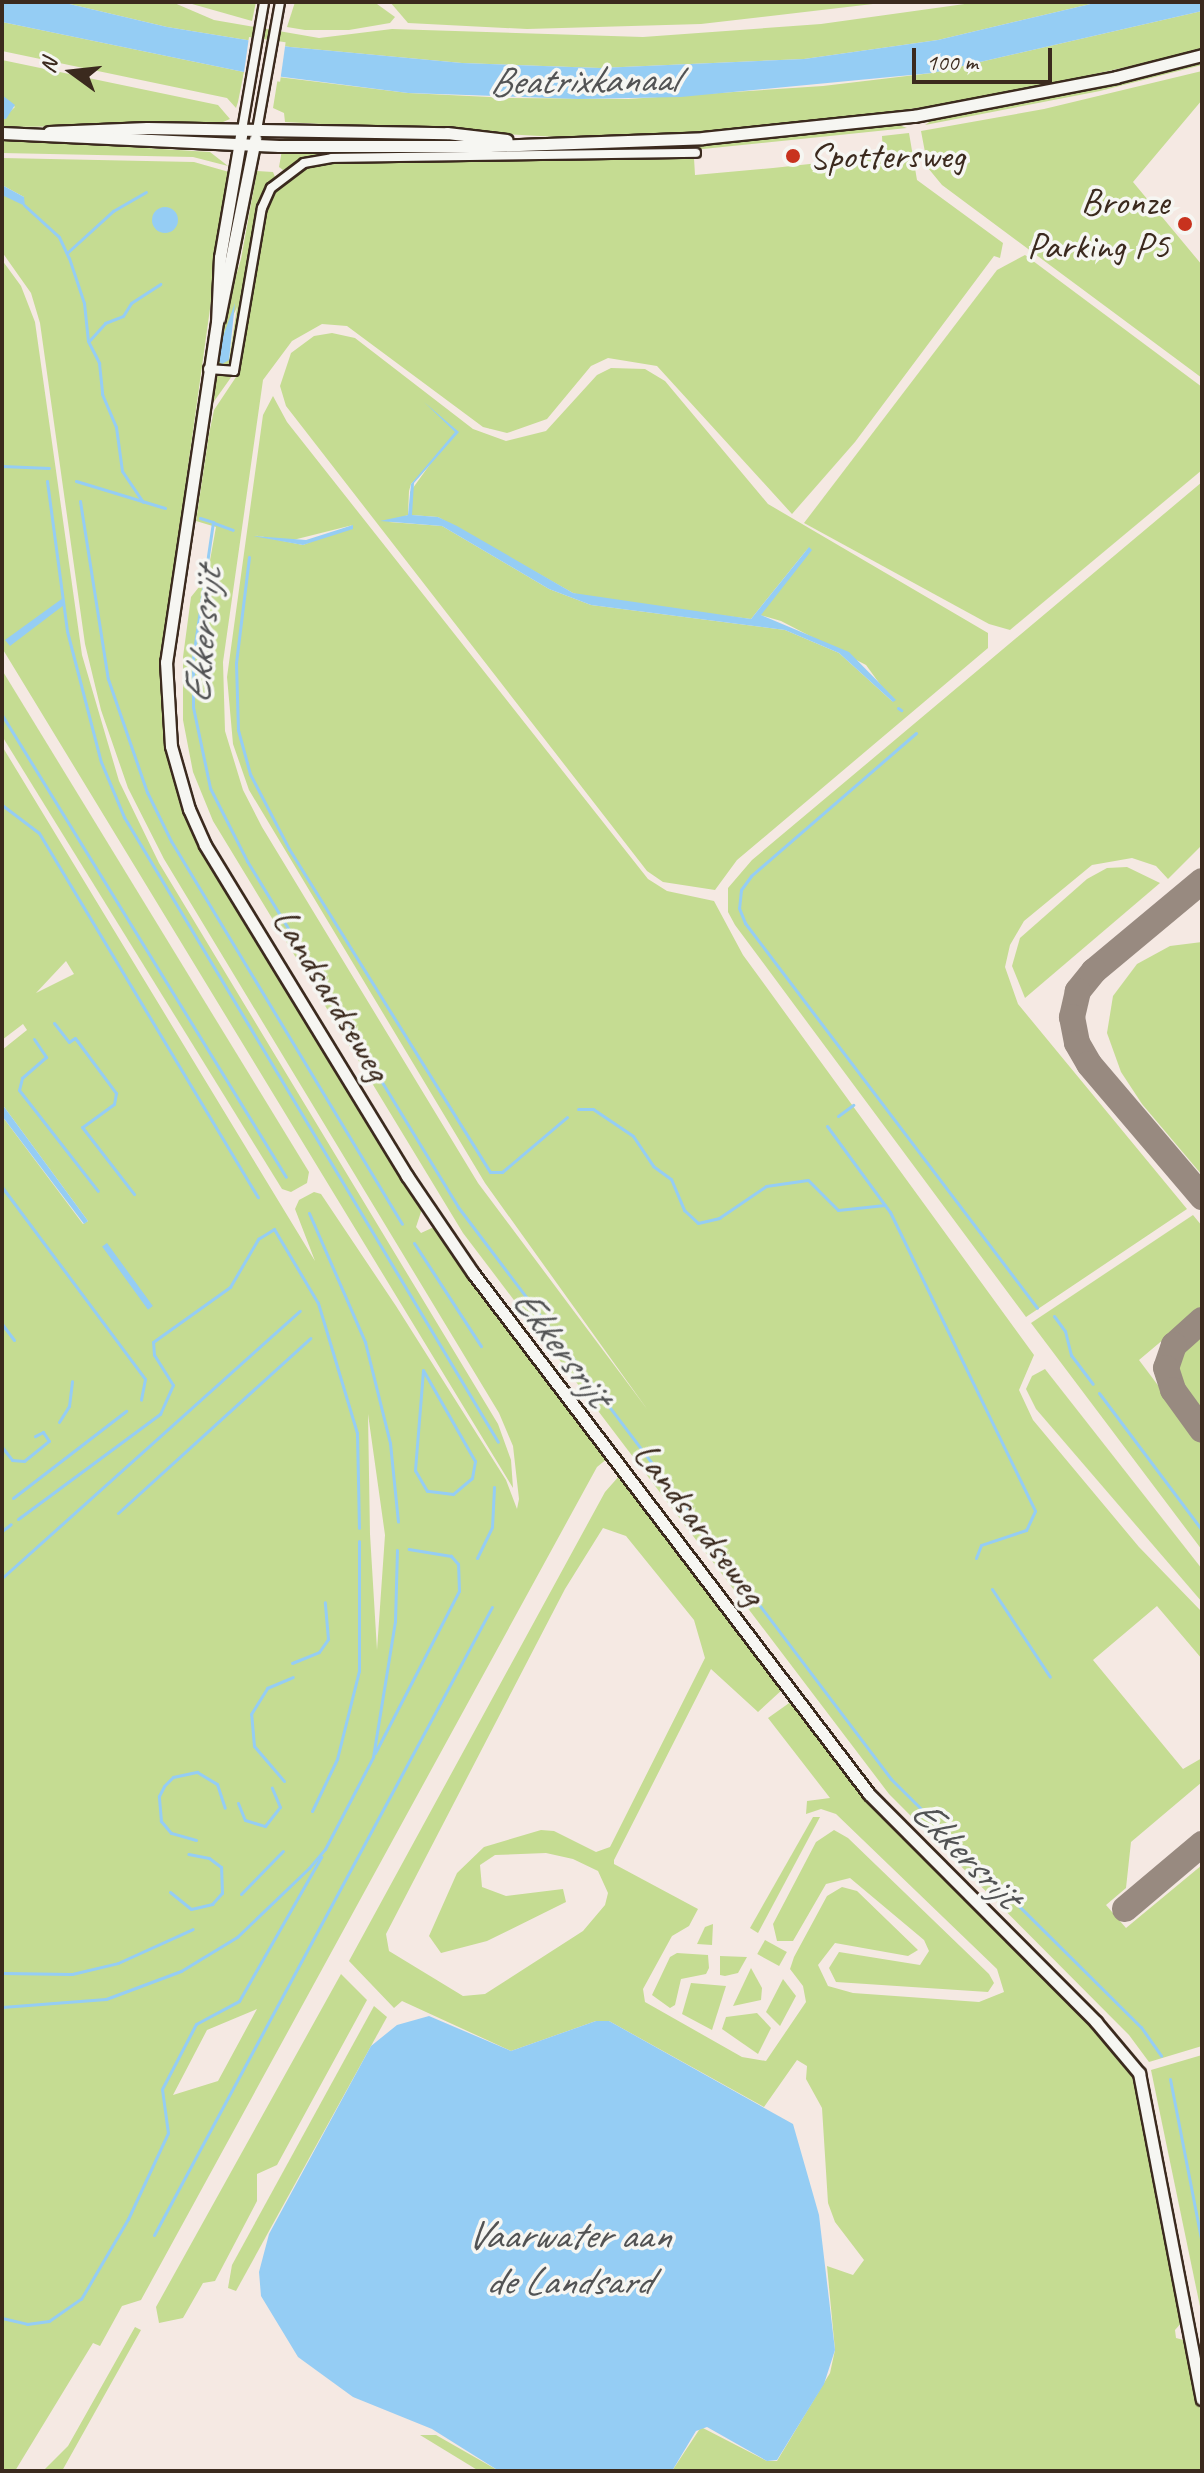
<!DOCTYPE html>
<style>
body{margin:0}
#map{position:relative;width:1204px;height:2473px;overflow:hidden;background:#f5e9e3;font-family:Caveat,sans-serif}
div>[style]{position:absolute}
.green>*{inset:0;background:#c5dc92;transform-origin:0 0}
.water>*{inset:0;background:#95cdf4;transform-origin:0 0}
.round{border-radius:50%}
.pier>*{inset:0;background:#f5e9e3;transform-origin:0 0}
.stream>*{height:3px;margin:-1.5px;padding:0 1.5px;transform-origin:1.5px;border-radius:1.5px;background:#95cdf4}
.taxiway>*{height:26px;margin:-13px;padding:0 13px;transform-origin:13px;border-radius:13px;background:#988a80}
.roads{filter:drop-shadow(2px 0 #3b2a1e) drop-shadow(-2px 0 #3b2a1e) drop-shadow(0 2px #3b2a1e) drop-shadow(0 -2px #3b2a1e)}
.street>*{height:8px;margin:-4px;padding:0 4px;transform-origin:4px;border-radius:4px;background:#f6f6f2}
.secondary>*{height:11px;margin:-5.5px;padding:0 5.5px;transform-origin:5.5px;border-radius:5.5px;background:#f6f6f2}
.dots>*{width:22px;height:22px;translate:-50% -50%;box-sizing:border-box;border:4px solid #f6f6f2;border-radius:50%}
span{translate:-50% -50%;white-space:nowrap;text-align:center;line-height:1.15;-webkit-text-stroke:7px #f6f6f2;paint-order:stroke}
.poi-label{font-size:38px;color:#3b2a1e}
.left{translate:0 -50%;text-align:left}
.right{translate:-100% -50%;text-align:right}
.street-label{font-size:38px;color:#3b2a1e}
.water-label{font-size:40px;color:#525354;font-style:italic}
.frame{position:absolute;inset:0;border:4px solid #3b2a1e;pointer-events:none}
.north{position:absolute;left:32px;top:32px;width:80px;height:80px;-webkit-text-stroke:6px #f6f6f2;paint-order:stroke;rotate:285deg;font-size:22px;font-weight:700;line-height:32px;text-align:center;color:#3b2a1e}
.north::after{content:'';display:block;margin:auto;width:28px;height:36px;background:#3b2a1e;clip-path:polygon(50% 0,100% 100%,50% 72%,0 100%)}
.scale{position:absolute;left:912px;top:48px;width:140px;height:36px;box-sizing:border-box;border:4px solid #3b2a1e;border-top:0;padding-left:10px;font-size:24px;line-height:28px;white-space:nowrap;color:#3b2a1e;-webkit-text-stroke:6px #f6f6f2;paint-order:stroke}
</style>
<div id="map">
<div class="green">
<i style="clip-path:polygon(61px 2px,172px 2px,214px 20px,319px 38px,392px 29px,643px 37px,821px 24px,979px 2px,1099px 2px,938px 40px,804px 59px,600px 68px,462px 63px,290px 47px,167px 27px)"></i>
<i style="clip-path:polygon(185px 2px,256px 2px,252px 21px)"></i>
<i style="clip-path:polygon(295px 2px,377px 4px,395px 17px,390px 23px,349px 30px,305px 30px,287px 27px)"></i>
<i style="clip-path:polygon(390px 2px,890px 2px,701px 24px,527px 29px,408px 23px)"></i>
<i style="clip-path:polygon(1202px 11px,1202px 50px,997px 96px,823px 122px,702px 133px,558px 137px,285px 122px,284px 113px,273px 108px,278px 77px,408px 93px,510px 98px,628px 99px,823px 86px,932px 73px)"></i>
<i style="clip-path:polygon(2px 22px,244px 72px,238px 102px,236px 108px,227px 98px,2px 51px)"></i>
<i style="clip-path:polygon(2px 60px,218px 105px,230px 119px,216px 125px,2px 127px,2px 119px,15px 107px,2px 95px)"></i>
<i style="clip-path:polygon(1202px 61px,1202px 65px,1100px 91px,925px 125px,935px 118px)"></i>
<i style="clip-path:polygon(1202px 71px,1202px 100px,1133px 182px,1202px 265px,1202px 378px,942px 185px,928px 168px,921px 131px,1044px 109px)"></i>
<i style="clip-path:polygon(896px 124px,907px 128px,703px 149px,321px 155px,283px 170px,279px 167px,282px 150px,632px 147px)"></i>
<i style="clip-path:polygon(evenodd,909px 133px,917px 180px,1003px 243px,1000px 258px,994px 256px,855px 442px,792px 514px,657px 366px,608px 358px,591px 366px,547px 419px,507px 433px,483px 427px,347px 326px,322px 324px,292px 341px,263px 380px,223px 662px,225px 731px,243px 790px,262px 827px,478px 1183px,647px 1409px,485px 1183px,249px 790px,233px 744px,227px 677px,263px 415px,273px 396px,287px 422px,648px 879px,667px 891px,714px 901px,743px 955px,1034px 1355px,1019px 1390px,1033px 1420px,1139px 1547px,1202px 1612px,1202px 1659px,1157px 1606px,1093px 1660px,1183px 1769px,1202px 1758px,1202px 1782px,1131px 1842px,1126px 1888px,1106px 1905px,1126px 1928px,1202px 1865px,1202px 2046px,1149px 2062px,1129px 2035px,889px 1794px,463px 1233px,213px 821px,193px 772px,183px 720px,183px 657px,191px 597px,207px 577px,216px 527px,196px 521px,209px 434px,214px 410px,236px 377px,264px 218px,280px 183px,299px 169px,323px 162px,694px 158px,695px 175px,773px 168px,883px 156px,882px 136px,909px 133px,353px 525px,303px 545px,253px 535px,289px 541px,353px 525px)"></i>
<i style="clip-path:polygon(448px 136px,492px 143px,283px 142px,284px 138px)"></i>
<i style="clip-path:polygon(2px 139px,210px 152px,228px 166px,193px 157px,2px 153px)"></i>
<i style="clip-path:polygon(evenodd,2px 158px,194px 162px,229px 172px,163px 647px,163px 723px,177px 786px,183px 805px,422px 1209px,416px 1227px,421px 1233px,434px 1227px,608px 1458px,597px 1467px,141px 2300px,122px 2306px,100px 2346px,93px 2343px,15px 2471px,2px 2471px,2px 1116px,83px 1224px,88px 1221px,2px 1104px,2px 1050px,27px 1030px,23px 1024px,2px 1040px,2px 746px,315px 1261px,295px 1209px,299px 1200px,314px 1192px,321px 1194px,396px 1306px,506px 1480px,517px 1509px,519px 1499px,513px 1446px,499px 1413px,164px 859px,128px 788px,101px 710px,85px 644px,40px 323px,31px 293px,2px 252px,2px 195px,24px 197px,2px 185px,2px 158px,66px 961px,74px 974px,36px 993px,66px 961px,2px 158px,368px 1414px,385px 1535px,377px 1650px,370px 1534px,368px 1414px,2px 158px,257px 2009px,218px 2081px,173px 2095px,207px 2030px,257px 2009px)"></i>
<i style="clip-path:polygon(evenodd,257px 171px,273px 172px,275px 177px,259px 204px,231px 362px,223px 367px,215px 363px,217px 340px,241px 259px,257px 171px,237px 307px,229px 360px,217px 358px,220px 345px,237px 307px)"></i>
<i style="clip-path:polygon(1025px 255px,1202px 387px,1202px 470px,1010px 630px,989px 624px,804px 523px,997px 270px)"></i>
<i style="clip-path:polygon(2px 260px,21px 286px,35px 322px,82px 655px,119px 781px,159px 863px,498px 1424px,511px 1460px,513px 1488px,2px 648px)"></i>
<i style="clip-path:polygon(evenodd,332px 333px,355px 338px,473px 429px,506px 441px,546px 431px,597px 375px,611px 368px,645px 369px,665px 381px,768px 504px,988px 633px,988px 648px,737px 860px,715px 890px,663px 882px,647px 871px,286px 406px,280px 386px,291px 353px,314px 336px,332px 333px,431px 463px,410px 492px,411px 515px,438px 517px,573px 593px,596px 600px,751px 619px,809px 547px,760px 615px,781px 621px,866px 665px,893px 702px,839px 653px,785px 630px,591px 605px,549px 589px,442px 526px,389px 522px,408px 515px,409px 491px,411px 484px,431px 463px)"></i>
<i style="clip-path:polygon(215px 374px,232px 376px,210px 407px,196px 504px)"></i>
<i style="clip-path:polygon(1202px 482px,1202px 845px,1168px 879px,1156px 866px,1132px 858px,1092px 865px,1024px 921px,1010px 945px,1005px 967px,1018px 1004px,1187px 1209px,1026px 1317px,735px 925px,728px 912px,728px 888px,752px 860px)"></i>
<i style="clip-path:polygon(2px 670px,309px 1172px,307px 1183px,291px 1192px,282px 1189px,2px 736px)"></i>
<i style="clip-path:polygon(1127px 867px,1160px 883px,1025px 998px,1012px 966px,1020px 938px,1087px 879px,1107px 868px)"></i>
<i style="clip-path:polygon(1202px 942px,1202px 1175px,1142px 1104px,1121px 1072px,1107px 1033px,1113px 996px,1137px 964px,1170px 946px)"></i>
<i style="clip-path:polygon(1193px 1215px,1202px 1226px,1202px 1307px,1139px 1360px,1202px 1444px,1202px 1550px,1031px 1323px)"></i>
<i style="clip-path:polygon(1202px 1332px,1202px 1416px,1178px 1373px,1184px 1350px)"></i>
<i style="clip-path:polygon(1045px 1369px,1202px 1569px,1202px 1602px,1036px 1409px,1026px 1389px,1032px 1376px)"></i>
<i style="clip-path:polygon(evenodd,620px 1475px,783px 1689px,758px 1712px,711px 1669px,614px 1860px,614px 1864px,698px 1909px,689px 1926px,672px 1936px,643px 1989px,645px 2002px,742px 2057px,766px 2061px,806px 2002px,803px 1986px,790px 1969px,794px 1957px,827px 1896px,842px 1887px,857px 1891px,918px 1950px,908px 1956px,835px 1943px,818px 1965px,828px 1986px,853px 1993px,979px 2002px,1004px 1992px,997px 1969px,836px 1814px,821px 1809px,806px 1814px,807px 1801px,830px 1798px,768px 1718px,792px 1701px,838px 1762px,1127px 2062px,1140px 2101px,1183px 2321px,1175px 2330px,1176px 2338px,1187px 2341px,1202px 2420px,1202px 2471px,672px 2471px,701px 2427px,767px 2461px,777px 2461px,830px 2373px,835px 2350px,827px 2266px,853px 2275px,864px 2260px,835px 2222px,828px 2203px,822px 2108px,806px 2079px,807px 2066px,797px 2060px,764px 2107px,609px 2021px,596px 2021px,511px 2051px,402px 2001px,394px 2008px,349px 1961px,605px 1492px,620px 1475px,603px 1528px,626px 1536px,694px 1620px,705px 1658px,610px 1847px,596px 1852px,554px 1831px,541px 1830px,484px 1847px,457px 1873px,429px 1936px,441px 1953px,487px 1941px,566px 1902px,563px 1889px,506px 1896px,482px 1887px,480px 1865px,495px 1855px,546px 1853px,573px 1859px,598px 1871px,608px 1893px,605px 1905px,583px 1931px,485px 1994px,463px 1996px,389px 1951px,386px 1934px,565px 1589px,603px 1528px)"></i>
<i style="clip-path:polygon(813px 1817px,820px 1817px,758px 1933px,750px 1928px)"></i>
<i style="clip-path:polygon(834px 1830px,848px 1838px,989px 1974px,994px 1983px,988px 1992px,836px 1982px,829px 1968px,839px 1952px,920px 1965px,929px 1951px,924px 1940px,850px 1878px,826px 1884px,793px 1941px,777px 1941px,773px 1924px,816px 1842px)"></i>
<i style="clip-path:polygon(713px 1924px,712px 1945px,697px 1944px,705px 1927px)"></i>
<i style="left:765px;top:1940px;width:25px;height:16px;rotate:29deg"></i>
<i style="clip-path:polygon(677px 1953px,708px 1955px,709px 1968px,706px 1974px,681px 1979px,675px 2005px,670px 2008px,652px 1995px,670px 1957px)"></i>
<i style="clip-path:polygon(720px 1956px,747px 1957px,738px 1973px,725px 1976px,720px 1975px)"></i>
<i style="clip-path:polygon(751px 1968px,762px 1988px,761px 2000px,733px 2006px)"></i>
<i style="clip-path:polygon(341px 1974px,367px 2000px,277px 2165px,257px 2174px,257px 2201px,215px 2281px,203px 2283px,183px 2318px,159px 2323px,156px 2307px)"></i>
<i style="clip-path:polygon(783px 1979px,796px 1996px,780px 2026px,766px 2012px)"></i>
<i style="clip-path:polygon(691px 1983px,726px 1986px,712px 2030px,682px 2014px)"></i>
<i style="clip-path:polygon(374px 2006px,387px 2017px,236px 2291px,228px 2288px,232px 2265px)"></i>
<i style="clip-path:polygon(757px 2013px,771px 2028px,758px 2054px,722px 2029px,726px 2017px)"></i>
<i style="clip-path:polygon(1202px 2055px,1202px 2316px,1151px 2070px)"></i>
<i style="clip-path:polygon(135px 2327px,141px 2330px,62px 2471px,43px 2471px,68px 2446px)"></i>
<i style="clip-path:polygon(420px 2435px,436px 2435px,499px 2471px,479px 2471px)"></i>
</div>
<div class="water">
<i style="clip-path:polygon(2px 2px,61px 2px,167px 27px,290px 47px,462px 63px,600px 68px,804px 59px,938px 40px,1099px 2px,1202px 2px,1202px 11px,932px 73px,681px 97px,579px 99px,408px 93px,244px 72px,2px 22px)"></i>
<i style="clip-path:polygon(2px 95px,15px 105px,6px 119px,2px 119px)"></i>
<i style="clip-path:polygon(2px 185px,24px 197px,25px 206px,2px 195px)"></i>
<i class="round" style="left:152px;top:207px;width:26px;height:26px"></i>
<i style="clip-path:polygon(235px 303px,229px 360px,222px 364px,217px 360px,220px 345px)"></i>
<i style="clip-path:polygon(424px 402px,459px 432px,414px 483px,412px 515px,438px 517px,457px 526px,573px 593px,751px 619px,809px 547px,812px 550px,761px 615px,849px 652px,896px 700px,893px 702px,839px 653px,785px 630px,591px 605px,549px 589px,442px 526px,380px 521px,408px 515px,411px 484px,455px 432px)"></i>
<i style="clip-path:polygon(353px 525px,353px 529px,303px 545px,253px 536px,306px 540px)"></i>
<i style="clip-path:polygon(63px 598px,64px 605px,10px 646px,5px 640px)"></i>
<i style="clip-path:polygon(2px 1104px,88px 1221px,84px 1224px,2px 1116px)"></i>
<i style="left:107px;top:1243px;width:78px;height:6px;rotate:54deg"></i>
<i style="clip-path:polygon(429px 2016px,511px 2051px,596px 2021px,609px 2021px,793px 2124px,819px 2215px,835px 2350px,824px 2384px,777px 2460px,767px 2461px,707px 2427px,696px 2431px,672px 2471px,499px 2471px,432px 2429px,353px 2397px,298px 2357px,261px 2296px,259px 2272px,269px 2234px,371px 2046px,397px 2025px)"></i>
</div>
<div class="pier">
<i style="left:249px;top:37px;width:37px;height:40px;rotate:8deg"></i>
</div>
<div class="stream">
<i style="left:24px;top:205px;width:47px;rotate:42.4deg"></i>
<i style="left:59px;top:237px;width:23px;rotate:65deg"></i>
<i style="left:69px;top:258px;width:47px;rotate:71.6deg"></i>
<i style="left:84px;top:303px;width:38px;rotate:84deg"></i>
<i style="left:88px;top:341px;width:25px;rotate:63deg"></i>
<i style="left:99px;top:363px;width:31px;rotate:84deg"></i>
<i style="left:102px;top:394px;width:36px;rotate:67deg"></i>
<i style="left:116px;top:427px;width:44px;rotate:82.2deg"></i>
<i style="left:122px;top:471px;width:37px;rotate:56deg"></i>
<i style="left:68px;top:252px;width:61px;rotate:-42.3deg"></i>
<i style="left:113px;top:211px;width:38px;rotate:-30deg"></i>
<i style="left:89px;top:341px;width:24px;rotate:-48deg"></i>
<i style="left:105px;top:323px;width:19px;rotate:-21deg"></i>
<i style="left:123px;top:316px;width:15px;rotate:-58deg"></i>
<i style="left:131px;top:303px;width:35px;rotate:-33deg"></i>
<i style="left:2px;top:466px;width:47px;rotate:2.4deg"></i>
<i style="left:47px;top:481px;width:151px;rotate:82.4deg"></i>
<i style="left:67px;top:631px;width:135px;rotate:75.5deg"></i>
<i style="left:101px;top:762px;width:60px;rotate:67.3deg"></i>
<i style="left:124px;top:817px;width:728px;rotate:59.1deg"></i>
<i style="left:76px;top:481px;width:93px;rotate:16.9deg"></i>
<i style="left:80px;top:501px;width:180px;rotate:81.1deg"></i>
<i style="left:108px;top:679px;width:120px;rotate:71deg"></i>
<i style="left:147px;top:792px;width:55px;rotate:63.9deg"></i>
<i style="left:171px;top:841px;width:447px;rotate:58.9deg"></i>
<i style="left:200px;top:518px;width:14px;rotate:17deg"></i>
<i style="left:213px;top:522px;width:137px;rotate:98.4deg"></i>
<i style="left:193px;top:658px;width:49px;rotate:90deg"></i>
<i style="left:193px;top:707px;width:83px;rotate:78.1deg"></i>
<i style="left:210px;top:788px;width:82px;rotate:63.1deg"></i>
<i style="left:247px;top:861px;width:405px;rotate:58.6deg"></i>
<i style="left:458px;top:1207px;width:717px;rotate:52.87deg"></i>
<i style="left:891px;top:1779px;width:352px;rotate:44.8deg"></i>
<i style="left:1141px;top:2027px;width:35px;rotate:55deg"></i>
<i style="left:214px;top:523px;width:20px;rotate:20deg"></i>
<i style="left:249px;top:557px;width:107px;rotate:97deg"></i>
<i style="left:236px;top:663px;width:67px;rotate:88.3deg"></i>
<i style="left:238px;top:730px;width:46px;rotate:74.7deg"></i>
<i style="left:250px;top:774px;width:85px;rotate:62.5deg"></i>
<i style="left:289px;top:849px;width:380px;rotate:58.1deg"></i>
<i style="left:490px;top:1172px;width:12px"></i>
<i style="left:502px;top:1172px;width:85px;rotate:-40.2deg"></i>
<i style="left:898px;top:708px;width:4px;rotate:34deg"></i>
<i style="left:2px;top:715px;width:542px;rotate:58.42deg"></i>
<i style="left:916px;top:733px;width:218px;rotate:139.1deg"></i>
<i style="left:751px;top:876px;width:17px;rotate:126deg"></i>
<i style="left:741px;top:890px;width:18px;rotate:96deg"></i>
<i style="left:739px;top:908px;width:16px;rotate:68deg"></i>
<i style="left:745px;top:923px;width:483px;rotate:52.8deg"></i>
<i style="left:2px;top:805px;width:46px;rotate:37.1deg"></i>
<i style="left:39px;top:833px;width:425px;rotate:59deg"></i>
<i style="left:54px;top:1023px;width:24px;rotate:52deg"></i>
<i style="left:69px;top:1042px;width:7px;rotate:-34deg"></i>
<i style="left:75px;top:1038px;width:69px;rotate:53.3deg"></i>
<i style="left:116px;top:1093px;width:11px;rotate:100deg"></i>
<i style="left:114px;top:1104px;width:39px;rotate:144deg"></i>
<i style="left:82px;top:1127px;width:85px;rotate:52.2deg"></i>
<i style="left:34px;top:1039px;width:22px;rotate:56deg"></i>
<i style="left:46px;top:1057px;width:32px;rotate:139deg"></i>
<i style="left:22px;top:1078px;width:12px;rotate:104deg"></i>
<i style="left:19px;top:1090px;width:128px;rotate:52deg"></i>
<i style="left:578px;top:1109px;width:15px"></i>
<i style="left:593px;top:1109px;width:48px;rotate:34deg"></i>
<i style="left:633px;top:1136px;width:36px;rotate:56deg"></i>
<i style="left:653px;top:1166px;width:22px;rotate:36deg"></i>
<i style="left:671px;top:1179px;width:34px;rotate:67deg"></i>
<i style="left:684px;top:1210px;width:19px;rotate:43deg"></i>
<i style="left:698px;top:1223px;width:22px;rotate:-13deg"></i>
<i style="left:719px;top:1218px;width:57px;rotate:-34.2deg"></i>
<i style="left:766px;top:1186px;width:42px;rotate:-8.1deg"></i>
<i style="left:808px;top:1180px;width:42px;rotate:45deg"></i>
<i style="left:838px;top:1210px;width:47px;rotate:-6.1deg"></i>
<i style="left:838px;top:1116px;width:19px;rotate:-36deg"></i>
<i style="left:827px;top:1126px;width:107px;rotate:53.8deg"></i>
<i style="left:890px;top:1212px;width:332px;rotate:64.1deg"></i>
<i style="left:1035px;top:1511px;width:21px;rotate:115deg"></i>
<i style="left:1026px;top:1530px;width:47px;rotate:161.6deg"></i>
<i style="left:981px;top:1545px;width:14px;rotate:111deg"></i>
<i style="left:2px;top:1187px;width:239px;rotate:53.3deg"></i>
<i style="left:145px;top:1379px;width:21px;rotate:101deg"></i>
<i style="left:309px;top:1213px;width:141px;rotate:66.5deg"></i>
<i style="left:365px;top:1342px;width:104px;rotate:76.1deg"></i>
<i style="left:390px;top:1443px;width:79px;rotate:84.2deg"></i>
<i style="left:414px;top:1243px;width:123px;rotate:57deg"></i>
<i style="left:1054px;top:1316px;width:19px;rotate:54deg"></i>
<i style="left:1065px;top:1331px;width:25px;rotate:76deg"></i>
<i style="left:1071px;top:1355px;width:36px;rotate:53deg"></i>
<i style="left:2px;top:1324px;width:20px;rotate:53deg"></i>
<i style="left:423px;top:1370px;width:105px;rotate:60.3deg"></i>
<i style="left:475px;top:1461px;width:17px;rotate:100deg"></i>
<i style="left:472px;top:1478px;width:25px;rotate:140deg"></i>
<i style="left:453px;top:1494px;width:26px;rotate:-173deg"></i>
<i style="left:427px;top:1491px;width:24px;rotate:-120deg"></i>
<i style="left:415px;top:1470px;width:100px;rotate:-85.4deg"></i>
<i style="left:1099px;top:1393px;width:171px;rotate:53.1deg"></i>
<i style="left:59px;top:1422px;width:19px;rotate:-58deg"></i>
<i style="left:69px;top:1406px;width:25px;rotate:-83deg"></i>
<i style="left:2px;top:1447px;width:16px;rotate:52deg"></i>
<i style="left:12px;top:1460px;width:12px;rotate:5deg"></i>
<i style="left:24px;top:1461px;width:32px;rotate:-39deg"></i>
<i style="left:49px;top:1441px;width:11px;rotate:-124deg"></i>
<i style="left:43px;top:1432px;width:9px;rotate:153deg"></i>
<i style="left:13px;top:1498px;width:143px;rotate:-37.6deg"></i>
<i style="left:118px;top:1513px;width:260px;rotate:-42.3deg"></i>
<i style="left:18px;top:1519px;width:177px;rotate:-36.5deg"></i>
<i style="left:160px;top:1414px;width:32px;rotate:-66deg"></i>
<i style="left:173px;top:1385px;width:36px;rotate:-122deg"></i>
<i style="left:154px;top:1355px;width:13px;rotate:-94deg"></i>
<i style="left:153px;top:1342px;width:95px;rotate:-35.5deg"></i>
<i style="left:230px;top:1287px;width:56px;rotate:-59.7deg"></i>
<i style="left:258px;top:1239px;width:19px;rotate:-32deg"></i>
<i style="left:274px;top:1229px;width:86px;rotate:59.3deg"></i>
<i style="left:318px;top:1303px;width:136px;rotate:73.3deg"></i>
<i style="left:357px;top:1433px;width:95px;rotate:88.8deg"></i>
<i style="left:2px;top:1531px;width:11px;rotate:-38deg"></i>
<i style="left:477px;top:1558px;width:34px;rotate:-64deg"></i>
<i style="left:492px;top:1527px;width:40px;rotate:-87.1deg"></i>
<i style="left:2px;top:1578px;width:400px;rotate:-41.9deg"></i>
<i style="left:992px;top:1589px;width:105px;rotate:56.6deg"></i>
<i style="left:292px;top:1663px;width:29px;rotate:-22deg"></i>
<i style="left:319px;top:1652px;width:16px;rotate:-55deg"></i>
<i style="left:328px;top:1639px;width:37px;rotate:-95deg"></i>
<i style="left:375px;top:1753px;width:182px;rotate:-62.6deg"></i>
<i style="left:459px;top:1591px;width:27px;rotate:-92deg"></i>
<i style="left:458px;top:1564px;width:11px;rotate:-131deg"></i>
<i style="left:451px;top:1556px;width:43px;rotate:-170.5deg"></i>
<i style="left:284px;top:1781px;width:46px;rotate:-130.6deg"></i>
<i style="left:254px;top:1746px;width:32px;rotate:-95deg"></i>
<i style="left:251px;top:1714px;width:31px;rotate:-58deg"></i>
<i style="left:267px;top:1688px;width:28px;rotate:-23deg"></i>
<i style="left:238px;top:1803px;width:18px;rotate:68deg"></i>
<i style="left:245px;top:1820px;width:21px;rotate:17deg"></i>
<i style="left:265px;top:1826px;width:24px;rotate:-52deg"></i>
<i style="left:280px;top:1807px;width:21px;rotate:-113deg"></i>
<i style="left:312px;top:1811px;width:58px;rotate:-64.3deg"></i>
<i style="left:337px;top:1759px;width:91px;rotate:-76deg"></i>
<i style="left:359px;top:1671px;width:130px;rotate:-90deg"></i>
<i style="left:196px;top:1840px;width:26px;rotate:-164deg"></i>
<i style="left:171px;top:1833px;width:16px;rotate:-130deg"></i>
<i style="left:161px;top:1821px;width:25px;rotate:-95deg"></i>
<i style="left:159px;top:1796px;width:11px;rotate:-63deg"></i>
<i style="left:164px;top:1786px;width:13px;rotate:-45deg"></i>
<i style="left:173px;top:1777px;width:25px;rotate:-12deg"></i>
<i style="left:197px;top:1772px;width:23px;rotate:31deg"></i>
<i style="left:217px;top:1784px;width:25px;rotate:72deg"></i>
<i style="left:170px;top:1892px;width:27px;rotate:39deg"></i>
<i style="left:191px;top:1909px;width:22px;rotate:-13deg"></i>
<i style="left:212px;top:1904px;width:15px;rotate:-48deg"></i>
<i style="left:222px;top:1893px;width:26px;rotate:-92deg"></i>
<i style="left:221px;top:1867px;width:15px;rotate:-143deg"></i>
<i style="left:209px;top:1858px;width:21px;rotate:-169deg"></i>
<i style="left:241px;top:1894px;width:60px;rotate:-45.7deg"></i>
<i style="left:2px;top:1973px;width:70px;rotate:0.8deg"></i>
<i style="left:72px;top:1974px;width:47px;rotate:-13.4deg"></i>
<i style="left:118px;top:1963px;width:82px;rotate:-24.4deg"></i>
<i style="left:2px;top:2007px;width:104px;rotate:-4.4deg"></i>
<i style="left:106px;top:1999px;width:80px;rotate:-20.5deg"></i>
<i style="left:181px;top:1971px;width:66px;rotate:-31.3deg"></i>
<i style="left:237px;top:1937px;width:100px;rotate:-43.8deg"></i>
<i style="left:309px;top:1868px;width:25px;rotate:-50deg"></i>
<i style="left:325px;top:1849px;width:104px;rotate:-62.4deg"></i>
<i style="left:373px;top:1757px;width:138px;rotate:-80.8deg"></i>
<i style="left:395px;top:1621px;width:71px;rotate:-88.4deg"></i>
<i style="left:1170px;top:2079px;width:167px;rotate:79deg"></i>
<i style="left:154px;top:2235px;width:713px;rotate:-61.71deg"></i>
<i style="left:2px;top:2318px;width:26px;rotate:13deg"></i>
<i style="left:27px;top:2324px;width:22px;rotate:-8deg"></i>
<i style="left:49px;top:2321px;width:39px;rotate:-35deg"></i>
<i style="left:81px;top:2299px;width:93px;rotate:-59.6deg"></i>
<i style="left:128px;top:2219px;width:95px;rotate:-65.1deg"></i>
<i style="left:168px;top:2133px;width:44px;rotate:-97.8deg"></i>
<i style="left:162px;top:2089px;width:73px;rotate:-62.4deg"></i>
<i style="left:196px;top:2024px;width:49px;rotate:-28.1deg"></i>
<i style="left:239px;top:2001px;width:166px;rotate:-60.3deg"></i>
</div>
<div class="taxiway">
<i style="left:1202px;top:881px;width:141px;rotate:140.2deg"></i>
<i style="left:1094px;top:971px;width:26px;rotate:129deg"></i>
<i style="left:1078px;top:991px;width:27px;rotate:103deg"></i>
<i style="left:1072px;top:1017px;width:26px;rotate:79deg"></i>
<i style="left:1077px;top:1043px;width:24px;rotate:60deg"></i>
<i style="left:1089px;top:1064px;width:175px;rotate:49.6deg"></i>
<i style="left:1202px;top:1320px;width:38px;rotate:138deg"></i>
<i style="left:1174px;top:1345px;width:24px;rotate:109deg"></i>
<i style="left:1166px;top:1368px;width:23px;rotate:72deg"></i>
<i style="left:1173px;top:1390px;width:49px;rotate:54.1deg"></i>
<i style="left:1125px;top:1909px;width:101px;rotate:-40.2deg"></i>
</div>
<div class="roads">
<div class="street">
<i style="left:242px;top:130px;width:130px;rotate:-80.2deg"></i>
<i style="left:257px;top:130px;width:130px;rotate:-79.8deg"></i>
<i style="left:208px;top:369px;width:26px;rotate:4deg"></i>
<i style="left:234px;top:371px;width:165px;rotate:-80.3deg"></i>
<i style="left:262px;top:208px;width:22px;rotate:-66deg"></i>
<i style="left:271px;top:188px;width:41px;rotate:-37.1deg"></i>
<i style="left:304px;top:163px;width:28px;rotate:-10deg"></i>
<i style="left:332px;top:158px;width:364px;rotate:-0.8deg"></i>
</div>
<div class="secondary">
<i style="left:242px;top:130px;width:129px;rotate:99.8deg"></i>
<i style="left:220px;top:257px;width:65px;rotate:92.6deg"></i>
<i style="left:217px;top:322px;width:344px;rotate:98.5deg"></i>
<i style="left:166px;top:662px;width:84px;rotate:86.6deg"></i>
<i style="left:171px;top:746px;width:66px;rotate:74.1deg"></i>
<i style="left:189px;top:809px;width:39px;rotate:66deg"></i>
<i style="left:205px;top:845px;width:388px;rotate:58.6deg"></i>
<i style="left:407px;top:1176px;width:117px;rotate:55.8deg"></i>
<i style="left:473px;top:1273px;width:654px;rotate:52.76deg"></i>
<i style="left:869px;top:1794px;width:322px;rotate:45.1deg"></i>
<i style="left:1096px;top:2022px;width:67px;rotate:49.9deg"></i>
<i style="left:1139px;top:2073px;width:332px;rotate:79.1deg"></i>
<i style="left:49px;top:132px;width:98px;rotate:-2.3deg"></i>
<i style="left:147px;top:128px;width:300px;rotate:1deg"></i>
<i style="left:447px;top:133px;width:60px;rotate:6.7deg"></i>
<i style="left:2px;top:133px;width:277px;rotate:2.7deg"></i>
<i style="left:279px;top:146px;width:210px"></i>
<i style="left:489px;top:146px;width:214px;rotate:-2.1deg"></i>
<i style="left:703px;top:138px;width:212px;rotate:-6deg"></i>
<i style="left:914px;top:116px;width:206px;rotate:-10.9deg"></i>
<i style="left:1116px;top:77px;width:89px;rotate:-14.3deg"></i>
<i style="left:219px;top:318px;width:183px;rotate:-78.6deg"></i>
</div>
</div>
<div class="dots">
<i style="left:793px;top:156px;background:#c8321e"></i>
<i style="left:1185px;top:224px;background:#c8321e"></i>
</div>
<div class="poi-label">
<span class="left" style="left:809px;top:156px">Spottersweg</span>
<span class="right" style="left:1169px;top:224px">Bronze<br>Parking P5</span>
</div>
<div class="street-label">
<span style="left:332px;top:994px;rotate:59deg">Landsardseweg</span>
<span style="left:700px;top:1523px;rotate:53deg">Landsardseweg</span>
</div>
<div class="water-label">
<span style="left:583px;top:80px;rotate:-1deg">Beatrixkanaal</span>
<span style="left:202px;top:636px;rotate:-85deg">Ekkersrijt</span>
<span style="left:562px;top:1347px;rotate:53deg">Ekkersrijt</span>
<span style="left:966px;top:1853px;rotate:45deg">Ekkersrijt</span>
<span style="left:568px;top:2258px">Vaarwater aan<br>de Landsard</span>
</div>
<div class="frame"></div>
<div class="north">N</div>
<div class="scale">100 m</div>
</div>
